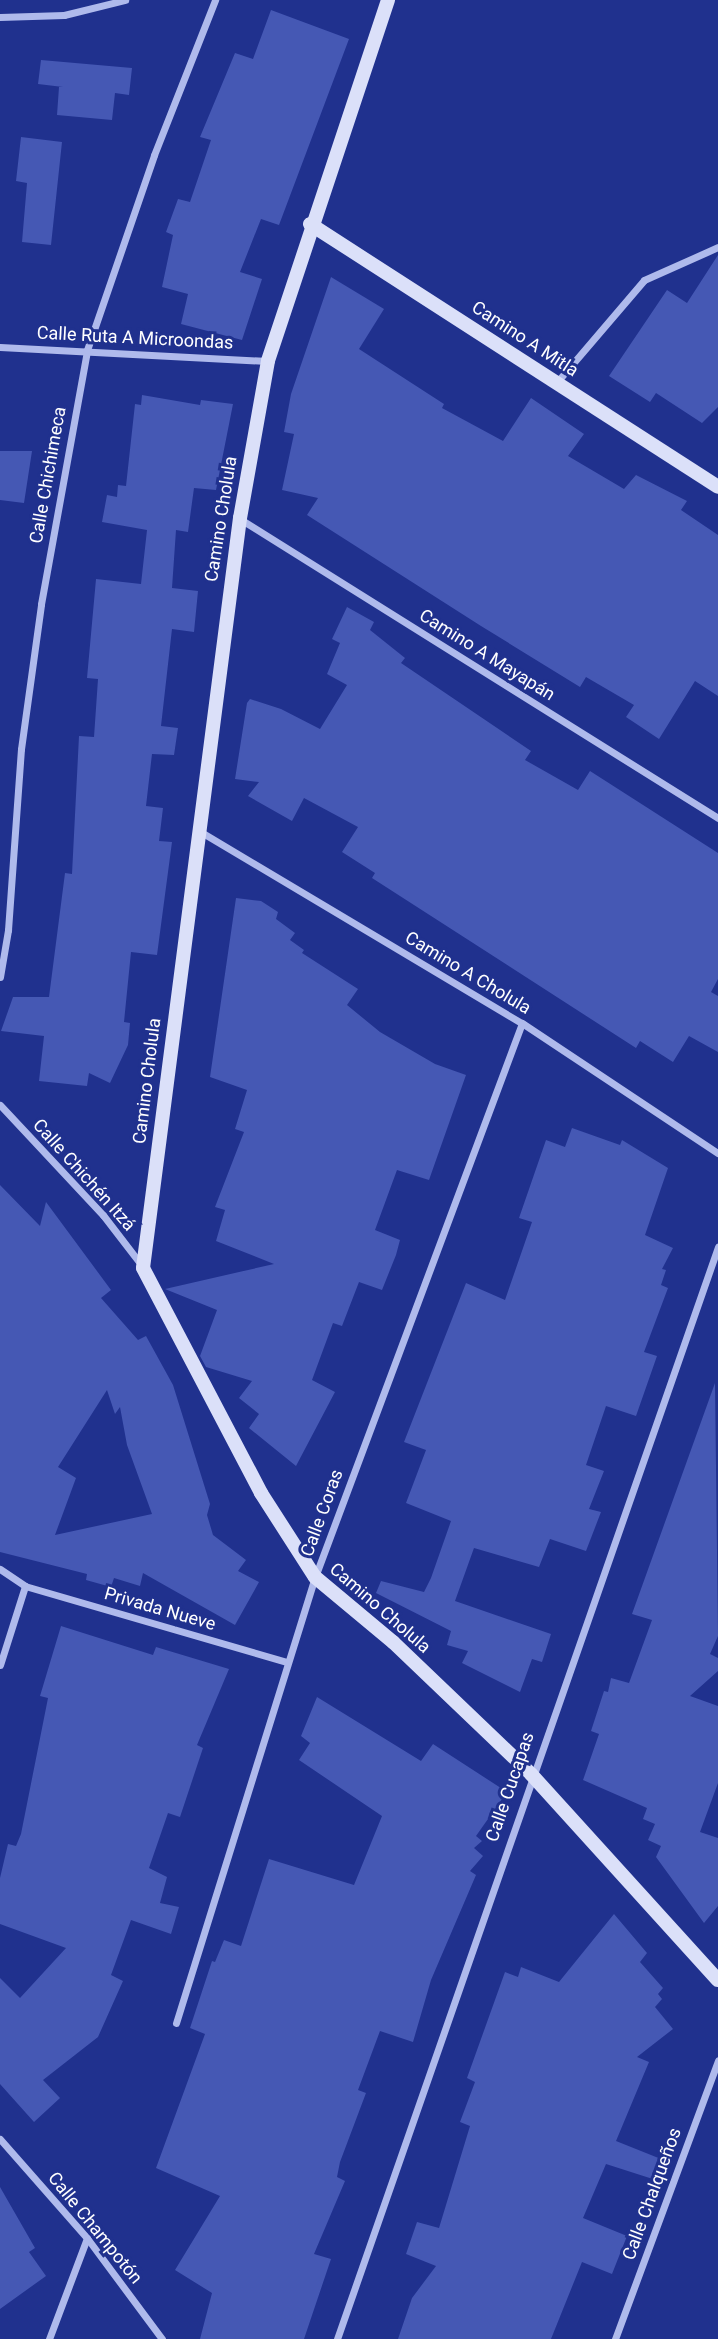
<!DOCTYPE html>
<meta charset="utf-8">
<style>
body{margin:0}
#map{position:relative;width:718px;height:2339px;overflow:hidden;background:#20318e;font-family:Roboto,sans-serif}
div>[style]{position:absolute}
.building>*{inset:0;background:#4558b4}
.street>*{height:7px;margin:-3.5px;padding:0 3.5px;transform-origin:3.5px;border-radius:3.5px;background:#afbaec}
.secondary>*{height:14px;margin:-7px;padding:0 7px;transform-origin:7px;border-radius:7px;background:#dbe0f9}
span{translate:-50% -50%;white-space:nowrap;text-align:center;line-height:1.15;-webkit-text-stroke:6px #20318e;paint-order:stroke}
.street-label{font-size:18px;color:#fff}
</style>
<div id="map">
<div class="building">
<i style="clip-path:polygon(271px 10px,349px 39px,279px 225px,261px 219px,240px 272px,262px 279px,242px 340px,181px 324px,188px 294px,162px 287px,173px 235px,166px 232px,178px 199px,190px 202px,211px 140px,200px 137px,235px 53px,253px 59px)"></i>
<i style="clip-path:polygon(41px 60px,132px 68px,129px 95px,115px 93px,112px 120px,57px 115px,59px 87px,63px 87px,38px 84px)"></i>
<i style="clip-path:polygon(21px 137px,62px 142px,51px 245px,22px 242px,27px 183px,16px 181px)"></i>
<i style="clip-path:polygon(718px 255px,718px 407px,702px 423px,656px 393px,650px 402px,609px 376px,667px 290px,687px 303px)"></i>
<i style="clip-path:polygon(331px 277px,384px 309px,359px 349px,444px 404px,442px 408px,503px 441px,531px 398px,584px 434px,568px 456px,624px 489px,636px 475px,687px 501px,681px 510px,718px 535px,718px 696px,695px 681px,659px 739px,626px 717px,634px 705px,586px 677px,580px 687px,481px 626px,307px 515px,318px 498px,282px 490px,294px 434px,284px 432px,291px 394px)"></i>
<i style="clip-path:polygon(142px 395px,200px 405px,201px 400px,233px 404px,216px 490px,194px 488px,188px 532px,176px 530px,172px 588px,198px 591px,194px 632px,172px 629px,161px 726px,178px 728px,174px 755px,152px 754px,146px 806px,163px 808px,159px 841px,172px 842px,157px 955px,131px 952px,124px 1022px,130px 1023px,128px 1045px,110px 1083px,89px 1073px,87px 1086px,39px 1081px,44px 1036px,1px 1031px,13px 997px,49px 997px,65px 873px,72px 874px,79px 736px,94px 737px,98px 679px,87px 678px,96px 579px,141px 584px,147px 530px,102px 522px,107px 495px,117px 497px,118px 485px,126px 486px,135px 404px,141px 405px)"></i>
<i style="clip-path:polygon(0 451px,32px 451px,24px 503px,0 500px)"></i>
<i style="clip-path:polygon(347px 607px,374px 622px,370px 630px,405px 658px,401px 663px,531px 751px,525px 760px,578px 790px,590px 771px,718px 853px,718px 979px,711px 992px,718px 996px,718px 1052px,689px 1036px,673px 1062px,640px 1041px,636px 1048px,372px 878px,375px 873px,342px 852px,358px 827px,304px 798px,292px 821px,248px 796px,259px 782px,235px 779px,247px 703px,250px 699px,281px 709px,320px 729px,347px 685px,327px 674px,340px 643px,332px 639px)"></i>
<i style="clip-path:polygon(236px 898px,261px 901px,278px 912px,276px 919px,295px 933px,290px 940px,304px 950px,302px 953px,358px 989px,347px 1005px,380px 1032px,435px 1064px,466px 1075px,429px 1180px,397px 1170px,375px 1230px,400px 1240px,396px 1255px,382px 1290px,359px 1282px,342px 1326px,333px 1323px,312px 1380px,335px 1392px,296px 1466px,249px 1428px,259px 1414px,239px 1398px,252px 1381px,206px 1367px,200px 1356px,217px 1310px,165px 1289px,274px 1264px,216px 1241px,225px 1210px,215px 1207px,244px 1132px,235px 1129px,247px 1090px,210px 1077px)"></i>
<i style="clip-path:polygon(572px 1128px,620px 1145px,622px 1140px,668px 1168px,645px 1235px,673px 1248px,662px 1269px,666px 1270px,661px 1285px,668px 1288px,644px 1352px,657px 1356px,636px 1416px,606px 1406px,586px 1465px,604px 1471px,589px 1509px,601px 1512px,586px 1551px,550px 1539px,539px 1567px,474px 1548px,455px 1601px,551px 1634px,542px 1662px,532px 1659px,520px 1692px,462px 1663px,468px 1651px,447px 1645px,451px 1631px,376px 1593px,381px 1581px,424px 1592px,431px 1578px,451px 1521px,406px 1503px,426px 1450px,404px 1442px,466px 1283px,505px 1300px,532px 1222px,519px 1218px,546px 1140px,565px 1147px)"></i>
<i style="clip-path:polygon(evenodd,0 1185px,40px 1226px,46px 1202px,111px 1290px,101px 1298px,138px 1340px,146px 1336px,173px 1385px,210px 1504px,207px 1515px,213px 1535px,246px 1560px,238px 1571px,259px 1582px,235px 1625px,143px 1573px,140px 1586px,114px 1578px,111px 1587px,86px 1580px,87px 1574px,0 1552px,0 1185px,107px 1390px,115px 1414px,120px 1407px,127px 1445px,152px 1514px,55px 1535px,76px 1478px,58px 1467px,107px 1390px)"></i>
<i style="clip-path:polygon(715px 1383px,718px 1636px,710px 1654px,718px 1658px,718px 1671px,690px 1696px,718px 1706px,718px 1783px,700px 1832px,718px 1838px,718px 1906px,704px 1923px,656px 1857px,661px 1846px,648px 1840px,655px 1824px,643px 1819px,647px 1808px,583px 1780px,599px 1734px,591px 1731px,604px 1691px,608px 1692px,611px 1678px,629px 1683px,652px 1620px,632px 1614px)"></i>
<i style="clip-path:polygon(61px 1626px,153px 1655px,156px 1647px,229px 1669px,197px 1745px,203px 1748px,180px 1817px,168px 1813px,149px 1868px,167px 1877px,160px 1903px,179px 1907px,171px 1934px,131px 1920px,111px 1975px,123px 1981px,98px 2037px,43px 2080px,60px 2098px,34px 2122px,0 2084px,0 1978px,20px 1998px,66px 1948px,0 1924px,0 1878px,8px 1844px,16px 1846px,21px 1834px,48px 1698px,40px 1696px)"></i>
<i style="clip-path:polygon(317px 1697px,421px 1761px,433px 1744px,507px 1792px,476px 1836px,482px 1841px,474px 1848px,483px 1856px,470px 1871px,476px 1875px,431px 1980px,413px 2042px,380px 2031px,358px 2090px,366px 2093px,340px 2162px,337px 2177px,345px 2181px,314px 2254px,331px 2259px,304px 2339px,200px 2339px,212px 2293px,175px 2270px,220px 2196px,156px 2168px,205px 2034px,190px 2028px,212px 1961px,215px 1962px,224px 1940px,241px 1946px,269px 1859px,354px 1885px,382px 1816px,299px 1760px,310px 1743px,301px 1736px)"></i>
<i style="clip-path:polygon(614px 1914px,647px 1953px,640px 1962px,663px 1988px,658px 1994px,662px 1999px,655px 2007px,673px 2029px,637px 2057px,649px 2062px,616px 2141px,666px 2161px,659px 2181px,606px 2164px,583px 2218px,627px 2236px,612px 2274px,582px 2262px,551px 2339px,398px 2339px,412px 2298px,436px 2266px,406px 2254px,417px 2222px,439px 2228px,470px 2126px,460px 2122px,475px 2082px,467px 2078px,505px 1972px,518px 1977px,521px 1967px,559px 1982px)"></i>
<i style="clip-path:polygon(0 2187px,35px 2248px,29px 2252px,46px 2276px,0 2309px)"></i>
</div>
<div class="street">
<i style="left:0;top:17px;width:64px;rotate:-1.8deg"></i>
<i style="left:64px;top:15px;width:63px;rotate:-13.8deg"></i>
<i style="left:0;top:347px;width:268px;rotate:3deg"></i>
<i style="left:557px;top:382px;width:134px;rotate:-49.5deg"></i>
<i style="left:644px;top:280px;width:81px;rotate:-24deg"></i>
<i style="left:240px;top:519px;width:564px;rotate:32.03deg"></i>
<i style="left:201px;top:832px;width:374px;rotate:30.8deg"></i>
<i style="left:522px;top:1023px;width:235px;rotate:33.6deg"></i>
<i style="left:0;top:977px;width:48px;rotate:-80.3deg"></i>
<i style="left:8px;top:930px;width:181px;rotate:-85.9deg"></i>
<i style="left:21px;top:749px;width:146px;rotate:-82.1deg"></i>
<i style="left:41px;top:604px;width:258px;rotate:-79.7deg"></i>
<i style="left:87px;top:350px;width:206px;rotate:-71deg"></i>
<i style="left:154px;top:155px;width:167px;rotate:-68.5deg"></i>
<i style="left:0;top:1105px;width:151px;rotate:46.9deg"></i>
<i style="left:103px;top:1215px;width:66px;rotate:52.4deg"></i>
<i style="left:0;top:1569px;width:30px;rotate:34deg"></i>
<i style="left:25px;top:1586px;width:273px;rotate:16.2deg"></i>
<i style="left:0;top:1665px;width:83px;rotate:-72.4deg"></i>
<i style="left:176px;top:2023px;width:467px;rotate:-72.7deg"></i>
<i style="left:315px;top:1577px;width:591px;rotate:-69.51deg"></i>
<i style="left:0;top:2139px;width:132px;rotate:48.7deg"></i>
<i style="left:87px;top:2238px;width:126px;rotate:53.4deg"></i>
<i style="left:49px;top:2339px;width:108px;rotate:-69.4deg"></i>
<i style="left:337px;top:2339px;width:1157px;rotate:-70.77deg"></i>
<i style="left:615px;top:2339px;width:297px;rotate:-69.7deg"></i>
</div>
<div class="secondary">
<i style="left:388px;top:0;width:380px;rotate:108.4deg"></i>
<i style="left:268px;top:361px;width:159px;rotate:100.1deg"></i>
<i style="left:240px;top:518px;width:756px;rotate:97.37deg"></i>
<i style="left:143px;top:1268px;width:254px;rotate:62.3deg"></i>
<i style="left:261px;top:1493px;width:100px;rotate:57.3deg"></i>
<i style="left:315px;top:1577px;width:102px;rotate:39.8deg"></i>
<i style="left:393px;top:1642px;width:191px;rotate:43.7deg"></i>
<i style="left:531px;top:1774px;width:278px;rotate:47.8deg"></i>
<i style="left:310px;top:224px;width:485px;rotate:32.8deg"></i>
</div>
<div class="street-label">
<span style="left:135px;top:338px;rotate:3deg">Calle Ruta A Microondas</span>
<span style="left:525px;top:339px;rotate:33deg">Camino A Mitla</span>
<span style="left:48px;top:475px;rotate:-80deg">Calle Chichimeca</span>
<span style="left:221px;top:519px;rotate:-81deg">Camino Cholula</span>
<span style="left:487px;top:655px;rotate:32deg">Camino A Mayapán</span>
<span style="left:468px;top:973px;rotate:31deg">Camino A Cholula</span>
<span style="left:147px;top:1081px;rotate:-83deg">Camino Cholula</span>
<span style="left:84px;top:1175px;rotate:48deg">Calle Chichén Itzá</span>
<span style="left:322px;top:1513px;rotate:-70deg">Calle Coras</span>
<span style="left:380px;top:1608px;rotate:41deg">Camino Cholula</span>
<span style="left:160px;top:1609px;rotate:16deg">Privada Nueve</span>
<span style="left:510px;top:1787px;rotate:-71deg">Calle Cucapas</span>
<span style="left:652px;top:2194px;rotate:-70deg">Calle Chalqueños</span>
<span style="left:95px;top:2228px;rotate:51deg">Calle Champotón</span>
</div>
</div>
